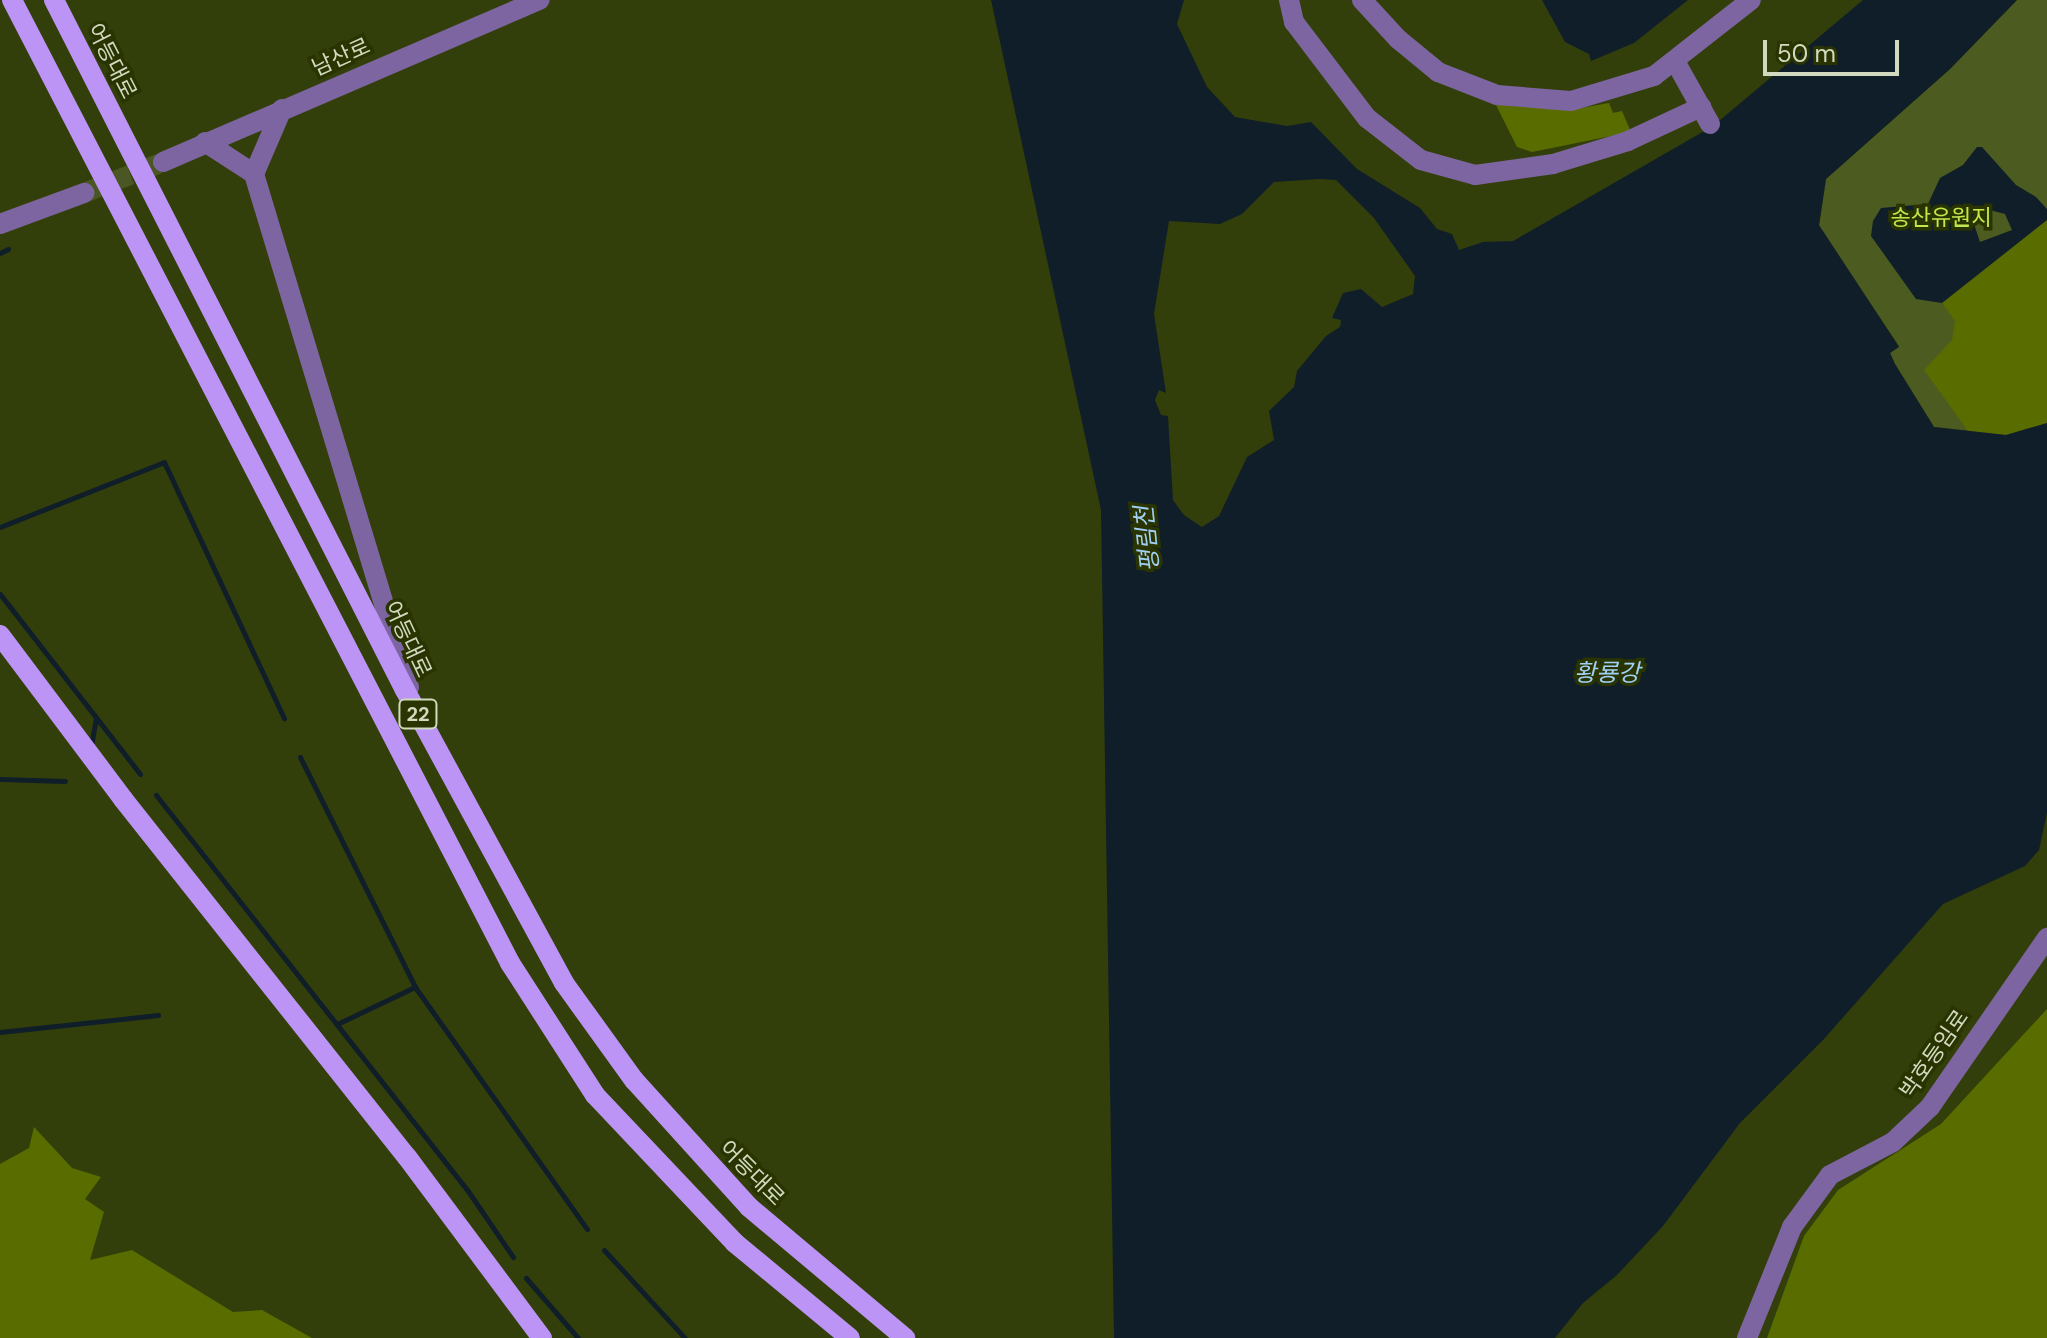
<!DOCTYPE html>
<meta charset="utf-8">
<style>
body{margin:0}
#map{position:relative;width:2047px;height:1338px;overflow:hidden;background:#333f0a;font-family:"DM Sans","Noto Sans KR",sans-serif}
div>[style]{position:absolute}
.green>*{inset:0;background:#4c5b1f}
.forest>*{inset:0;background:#586c00}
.water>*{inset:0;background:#0f1e29}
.stream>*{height:5px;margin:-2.5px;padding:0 2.5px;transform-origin:2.5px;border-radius:2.5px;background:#0f1e29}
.minor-tunnel>*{height:20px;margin-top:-10px;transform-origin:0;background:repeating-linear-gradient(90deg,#4b5625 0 20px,transparent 0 30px)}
.minor>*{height:20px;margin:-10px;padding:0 10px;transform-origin:10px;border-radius:10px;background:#7d65a1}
.major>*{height:20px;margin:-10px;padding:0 10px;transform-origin:10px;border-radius:10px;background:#bc94f6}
span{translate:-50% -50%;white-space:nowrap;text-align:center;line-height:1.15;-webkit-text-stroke:7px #293400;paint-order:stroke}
.shield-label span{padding:2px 6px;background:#293400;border:2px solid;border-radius:6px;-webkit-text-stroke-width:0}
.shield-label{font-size:20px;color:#d1dabf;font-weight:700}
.street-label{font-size:22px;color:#d1dabf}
.park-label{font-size:22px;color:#c2e74d}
.water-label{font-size:24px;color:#a0d0f5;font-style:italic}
.scale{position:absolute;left:1763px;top:40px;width:136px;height:36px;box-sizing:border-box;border:4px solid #d1dabf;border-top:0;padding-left:10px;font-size:24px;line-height:28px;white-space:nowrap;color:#d1dabf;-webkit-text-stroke:6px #293400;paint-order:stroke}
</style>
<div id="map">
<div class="green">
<i style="clip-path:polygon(2017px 0,2047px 0,2047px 423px,2006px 435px,1934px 427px,1895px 364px,1890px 353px,1899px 346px,1819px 226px,1826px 179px,1950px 69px)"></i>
</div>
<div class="forest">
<i style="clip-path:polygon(1495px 103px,1575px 109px,1609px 103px,1613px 113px,1622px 111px,1631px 132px,1532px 152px,1517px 147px)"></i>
<i style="clip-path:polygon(2047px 220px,2047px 423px,2006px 435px,1968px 431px,1924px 370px,1952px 340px,1955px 321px,1942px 303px)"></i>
<i style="clip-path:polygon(2047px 1009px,2047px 1338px,1767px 1338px,1804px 1236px,1838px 1190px,1941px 1124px)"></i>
<i style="clip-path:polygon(34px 1127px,72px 1168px,101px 1177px,85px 1199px,104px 1212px,90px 1260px,132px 1250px,233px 1312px,262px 1310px,312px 1338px,0 1338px,0 1164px,29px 1148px)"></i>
</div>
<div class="water">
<i style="clip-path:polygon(evenodd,991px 0,1184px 0,1177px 24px,1207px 87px,1235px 117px,1287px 126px,1311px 122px,1357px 169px,1420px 208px,1437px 229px,1452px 234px,1459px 250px,1483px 242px,1513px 241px,1713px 126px,1863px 0,2017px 0,1950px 69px,1826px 179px,1819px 225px,1899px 347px,1890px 353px,1895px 364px,1934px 427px,2006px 435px,2047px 423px,2047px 813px,2039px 850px,2025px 866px,1943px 904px,1824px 1039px,1740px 1123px,1663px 1226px,1617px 1275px,1583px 1303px,1555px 1338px,1114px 1338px,1101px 510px,991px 0,1319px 179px,1336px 180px,1374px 218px,1415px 276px,1413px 294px,1382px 307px,1361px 289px,1343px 293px,1332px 318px,1341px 320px,1340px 327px,1326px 336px,1297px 371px,1294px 387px,1269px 411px,1274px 440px,1247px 457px,1219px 516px,1202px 527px,1184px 515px,1173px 500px,1168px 416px,1161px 415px,1155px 400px,1159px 390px,1166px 393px,1154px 314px,1169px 221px,1220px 224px,1242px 214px,1274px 182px,1319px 179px)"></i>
<i style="clip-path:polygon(1542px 0,1688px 0,1634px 43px,1591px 61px,1589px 54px,1565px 42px)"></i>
<i style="clip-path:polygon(evenodd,1977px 147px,1982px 147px,2016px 185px,2036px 197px,2047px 209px,2047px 220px,1942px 303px,1916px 299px,1871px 236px,1873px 221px,1881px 208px,1928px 204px,1940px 178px,1963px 165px,1977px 147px,1978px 207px,2005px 214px,2012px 230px,1980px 242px,1972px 218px,1978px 207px)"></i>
</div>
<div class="stream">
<i style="left:0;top:253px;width:9px;rotate:-27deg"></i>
<i style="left:0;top:527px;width:176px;rotate:-21.6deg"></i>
<i style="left:164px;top:462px;width:283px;rotate:64.9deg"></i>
<i style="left:0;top:594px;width:228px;rotate:52.1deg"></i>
<i style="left:91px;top:746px;width:29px;rotate:-80deg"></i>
<i style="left:300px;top:757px;width:257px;rotate:63.4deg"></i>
<i style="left:415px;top:987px;width:297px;rotate:54.6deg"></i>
<i style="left:0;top:779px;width:65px;rotate:1.8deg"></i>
<i style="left:156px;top:795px;width:504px;rotate:51.77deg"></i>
<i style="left:468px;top:1191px;width:80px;rotate:55.7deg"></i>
<i style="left:337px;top:1024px;width:86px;rotate:-25.4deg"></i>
<i style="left:0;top:1032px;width:159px;rotate:-6.1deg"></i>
<i style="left:604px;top:1250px;width:120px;rotate:47.4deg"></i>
<i style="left:526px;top:1278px;width:79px;rotate:49.1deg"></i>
</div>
<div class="minor-tunnel">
<i style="left:84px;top:193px;width:85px;rotate:-21.4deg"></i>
</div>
<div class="minor">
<i style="left:1289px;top:0;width:23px;rotate:77deg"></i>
<i style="left:1294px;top:22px;width:121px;rotate:52.8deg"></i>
<i style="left:1367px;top:118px;width:68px;rotate:37.9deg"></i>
<i style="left:1421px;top:160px;width:56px;rotate:15.5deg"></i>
<i style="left:1475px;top:175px;width:79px;rotate:-8deg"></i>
<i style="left:1553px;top:164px;width:78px;rotate:-17deg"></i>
<i style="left:1628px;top:141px;width:81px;rotate:-25deg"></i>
<i style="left:1362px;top:0;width:53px;rotate:47.3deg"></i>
<i style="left:1398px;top:39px;width:52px;rotate:39.5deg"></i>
<i style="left:1438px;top:72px;width:63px;rotate:21.3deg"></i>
<i style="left:1497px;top:95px;width:74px;rotate:4.6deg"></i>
<i style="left:1571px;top:101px;width:87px;rotate:-16.8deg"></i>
<i style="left:1654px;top:76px;width:123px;rotate:-38.1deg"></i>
<i style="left:1675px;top:61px;width:72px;rotate:60.9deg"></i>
<i style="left:282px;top:109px;width:71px;rotate:113.3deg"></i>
<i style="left:254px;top:174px;width:536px;rotate:73.19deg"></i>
<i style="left:205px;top:142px;width:59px;rotate:33.1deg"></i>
<i style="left:163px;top:162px;width:410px;rotate:-23.3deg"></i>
<i style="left:0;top:224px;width:90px;rotate:-20.3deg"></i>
<i style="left:1747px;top:1338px;width:120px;rotate:-67.9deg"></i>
<i style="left:1792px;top:1227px;width:64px;rotate:-53.8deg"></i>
<i style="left:1830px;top:1175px;width:71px;rotate:-27.6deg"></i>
<i style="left:1893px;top:1142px;width:51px;rotate:-43.4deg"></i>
<i style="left:1930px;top:1107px;width:206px;rotate:-55.3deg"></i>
</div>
<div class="major">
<i style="left:12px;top:0;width:1084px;rotate:62.65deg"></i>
<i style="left:510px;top:963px;width:157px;rotate:57.2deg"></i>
<i style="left:595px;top:1095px;width:204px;rotate:46.6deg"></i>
<i style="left:735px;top:1243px;width:149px;rotate:39.6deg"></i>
<i style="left:54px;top:0;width:774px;rotate:63.04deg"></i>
<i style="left:405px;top:690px;width:333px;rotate:61.5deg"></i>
<i style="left:564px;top:983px;width:120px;rotate:54.2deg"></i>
<i style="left:634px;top:1080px;width:171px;rotate:47.8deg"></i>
<i style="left:749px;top:1207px;width:204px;rotate:40deg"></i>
<i style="left:0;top:635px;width:205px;rotate:53.1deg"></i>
<i style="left:123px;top:799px;width:457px;rotate:51.6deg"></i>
<i style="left:407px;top:1157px;width:226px;rotate:53.3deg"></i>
</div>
<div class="shield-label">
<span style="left:418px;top:714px">22</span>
</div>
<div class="street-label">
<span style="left:341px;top:57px;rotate:-24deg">남산로</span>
<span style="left:112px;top:61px;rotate:63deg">어등대로</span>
<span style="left:408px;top:639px;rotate:65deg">어등대로</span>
<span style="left:1934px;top:1054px;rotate:-55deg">박호등임로</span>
<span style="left:752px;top:1173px;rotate:45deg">어등대로</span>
</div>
<div class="park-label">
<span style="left:1941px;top:218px">송산유원지</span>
</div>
<div class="water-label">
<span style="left:1147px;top:539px;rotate:-96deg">평림천</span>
<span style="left:1607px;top:673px">황룡강</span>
</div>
<div class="scale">50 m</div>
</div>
